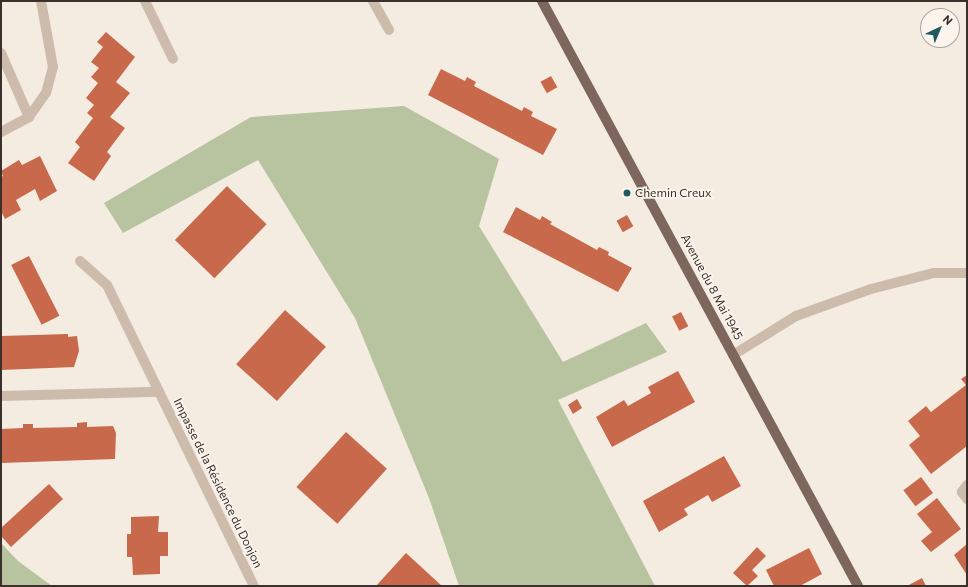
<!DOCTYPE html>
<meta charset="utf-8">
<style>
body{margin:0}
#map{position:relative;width:968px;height:587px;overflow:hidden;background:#f4ebe1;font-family:Commissioner,sans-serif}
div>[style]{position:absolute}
.green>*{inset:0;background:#b8c4a0}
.building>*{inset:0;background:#c8694b;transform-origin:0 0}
.service>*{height:10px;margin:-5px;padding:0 5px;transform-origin:5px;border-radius:5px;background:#cdbbac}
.minor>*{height:10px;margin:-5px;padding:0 5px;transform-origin:5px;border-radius:5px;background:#cdbbac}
.primary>*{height:10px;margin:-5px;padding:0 5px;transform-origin:5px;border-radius:5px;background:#7d675c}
.dots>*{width:11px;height:11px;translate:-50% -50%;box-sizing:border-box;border:2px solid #fbf5ee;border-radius:50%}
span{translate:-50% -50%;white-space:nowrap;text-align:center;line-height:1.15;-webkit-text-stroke:3.5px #fbf5ee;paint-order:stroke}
.poi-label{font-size:12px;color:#3b302b}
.left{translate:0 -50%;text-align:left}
.street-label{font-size:12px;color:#3b302b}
.frame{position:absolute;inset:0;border:2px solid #3b302b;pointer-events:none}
.north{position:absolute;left:920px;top:8px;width:40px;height:40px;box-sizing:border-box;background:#fbf5ee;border:1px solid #aea6a0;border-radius:50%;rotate:44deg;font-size:11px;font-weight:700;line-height:16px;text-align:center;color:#3b302b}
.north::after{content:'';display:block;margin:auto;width:14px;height:18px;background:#1f5a5e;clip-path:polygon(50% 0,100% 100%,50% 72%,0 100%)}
</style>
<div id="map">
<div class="green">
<i style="clip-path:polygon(404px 106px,499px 159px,479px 226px,563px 362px,646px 323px,667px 352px,558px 400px,655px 586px,459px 586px,429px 498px,355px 318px,258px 160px,123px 233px,104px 203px,251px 117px)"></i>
<i style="clip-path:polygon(1px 543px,18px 561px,52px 586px,1px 586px)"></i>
</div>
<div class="building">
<i style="clip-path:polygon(106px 32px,135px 57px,116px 82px,130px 93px,110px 117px,125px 128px,107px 152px,111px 156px,94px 181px,68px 163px,80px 147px,75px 142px,93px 118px,87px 113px,94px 105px,86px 98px,98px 83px,91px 77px,99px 68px,91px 62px,103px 47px,97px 42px)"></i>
<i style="clip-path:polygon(441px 69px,465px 81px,467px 77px,476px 82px,474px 86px,522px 111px,524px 107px,533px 112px,531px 116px,557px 129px,543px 155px,428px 95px)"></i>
<i style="left:551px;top:76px;width:13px;height:12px;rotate:61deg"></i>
<i style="clip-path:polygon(40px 156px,57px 191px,40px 201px,35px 189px,16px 200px,21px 210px,5px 219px,1px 211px,1px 177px,3px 176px,1px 171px,19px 160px,22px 165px)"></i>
<i style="left:227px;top:186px;width:55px;height:75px;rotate:44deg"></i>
<i style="clip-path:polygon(516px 207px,540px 220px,542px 216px,552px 222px,550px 224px,597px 250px,599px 247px,609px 252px,608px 255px,632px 268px,618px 292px,503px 232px)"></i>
<i style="left:627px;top:215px;width:13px;height:12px;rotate:61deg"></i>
<i style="left:29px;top:256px;width:67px;height:20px;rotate:63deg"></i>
<i style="left:285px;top:310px;width:55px;height:73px;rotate:42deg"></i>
<i style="left:681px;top:312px;width:16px;height:10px;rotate:63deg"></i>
<i style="clip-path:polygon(68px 334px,68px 337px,77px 336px,79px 351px,74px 367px,1px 370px,1px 336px)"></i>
<i style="clip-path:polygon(678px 371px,695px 402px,612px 447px,596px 417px,624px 400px,628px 406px,651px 393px,648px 387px)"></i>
<i style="clip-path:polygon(967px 375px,967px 446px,931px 474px,909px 445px,920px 436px,908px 421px,926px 406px,931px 412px,966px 385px,961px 379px)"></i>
<i style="clip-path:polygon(577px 399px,582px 408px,573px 414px,568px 405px)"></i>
<i style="clip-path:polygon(87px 422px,87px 427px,113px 426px,116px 433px,115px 459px,1px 463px,1px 429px,23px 428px,23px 424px,33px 424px,33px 428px,77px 427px,77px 423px)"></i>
<i style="left:346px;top:432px;width:55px;height:74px;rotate:42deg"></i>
<i style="clip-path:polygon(724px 456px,741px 486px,712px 502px,708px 495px,684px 509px,688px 515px,659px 532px,643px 501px)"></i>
<i style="left:921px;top:477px;width:20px;height:22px;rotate:53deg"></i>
<i style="clip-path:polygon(49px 484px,63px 499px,11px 547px,1px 536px,1px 528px)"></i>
<i style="clip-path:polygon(937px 498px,961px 529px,931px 552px,921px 541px,932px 532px,917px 514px)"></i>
<i style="clip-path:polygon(159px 516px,158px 532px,168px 532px,168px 556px,160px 556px,160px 574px,133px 575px,132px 557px,127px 557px,127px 534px,131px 534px,131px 517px)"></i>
<i style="clip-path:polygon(967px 544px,967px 575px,954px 555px)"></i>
<i style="clip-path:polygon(757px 547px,766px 556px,752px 570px,758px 576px,747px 586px,733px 573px)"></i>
<i style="clip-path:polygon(809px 548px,822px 574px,800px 586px,774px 586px,766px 570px)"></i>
<i style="clip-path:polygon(406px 553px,442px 586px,376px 586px)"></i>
<i style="clip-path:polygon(922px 578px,926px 586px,907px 586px)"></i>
</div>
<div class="service">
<i style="left:373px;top:1px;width:33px;rotate:61deg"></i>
</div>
<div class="minor">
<i style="left:145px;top:1px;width:64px;rotate:64.2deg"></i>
<i style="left:1px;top:53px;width:70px;rotate:66.4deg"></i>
<i style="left:1px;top:132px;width:32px;rotate:-28deg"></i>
<i style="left:29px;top:117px;width:29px;rotate:-55deg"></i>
<i style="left:46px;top:93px;width:27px;rotate:-75deg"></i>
<i style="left:53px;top:67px;width:67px;rotate:-100.3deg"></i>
<i style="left:80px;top:261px;width:36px;rotate:42deg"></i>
<i style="left:107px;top:285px;width:335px;rotate:64deg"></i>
<i style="left:733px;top:355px;width:74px;rotate:-31.8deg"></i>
<i style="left:796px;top:316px;width:80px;rotate:-19.8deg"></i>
<i style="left:871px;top:289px;width:65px;rotate:-14.3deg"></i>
<i style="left:934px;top:273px;width:33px"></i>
<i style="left:1px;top:396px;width:158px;rotate:-1.5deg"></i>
<i style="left:967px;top:485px;width:9px;rotate:126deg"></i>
<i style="left:962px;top:492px;width:9px;rotate:54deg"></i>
</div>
<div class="primary">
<i style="left:542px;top:1px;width:665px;rotate:61.62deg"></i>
</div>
<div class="dots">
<i style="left:627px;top:193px;background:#1f5a5e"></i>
</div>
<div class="poi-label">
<span class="left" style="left:635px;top:193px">Chemin Creux</span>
</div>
<div class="street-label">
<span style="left:712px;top:287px;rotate:62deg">Avenue du 8 Mai 1945</span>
<span style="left:218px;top:483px;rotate:64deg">Impasse de la Résidence du Donjon</span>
</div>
<div class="frame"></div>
<div class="north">N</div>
</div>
